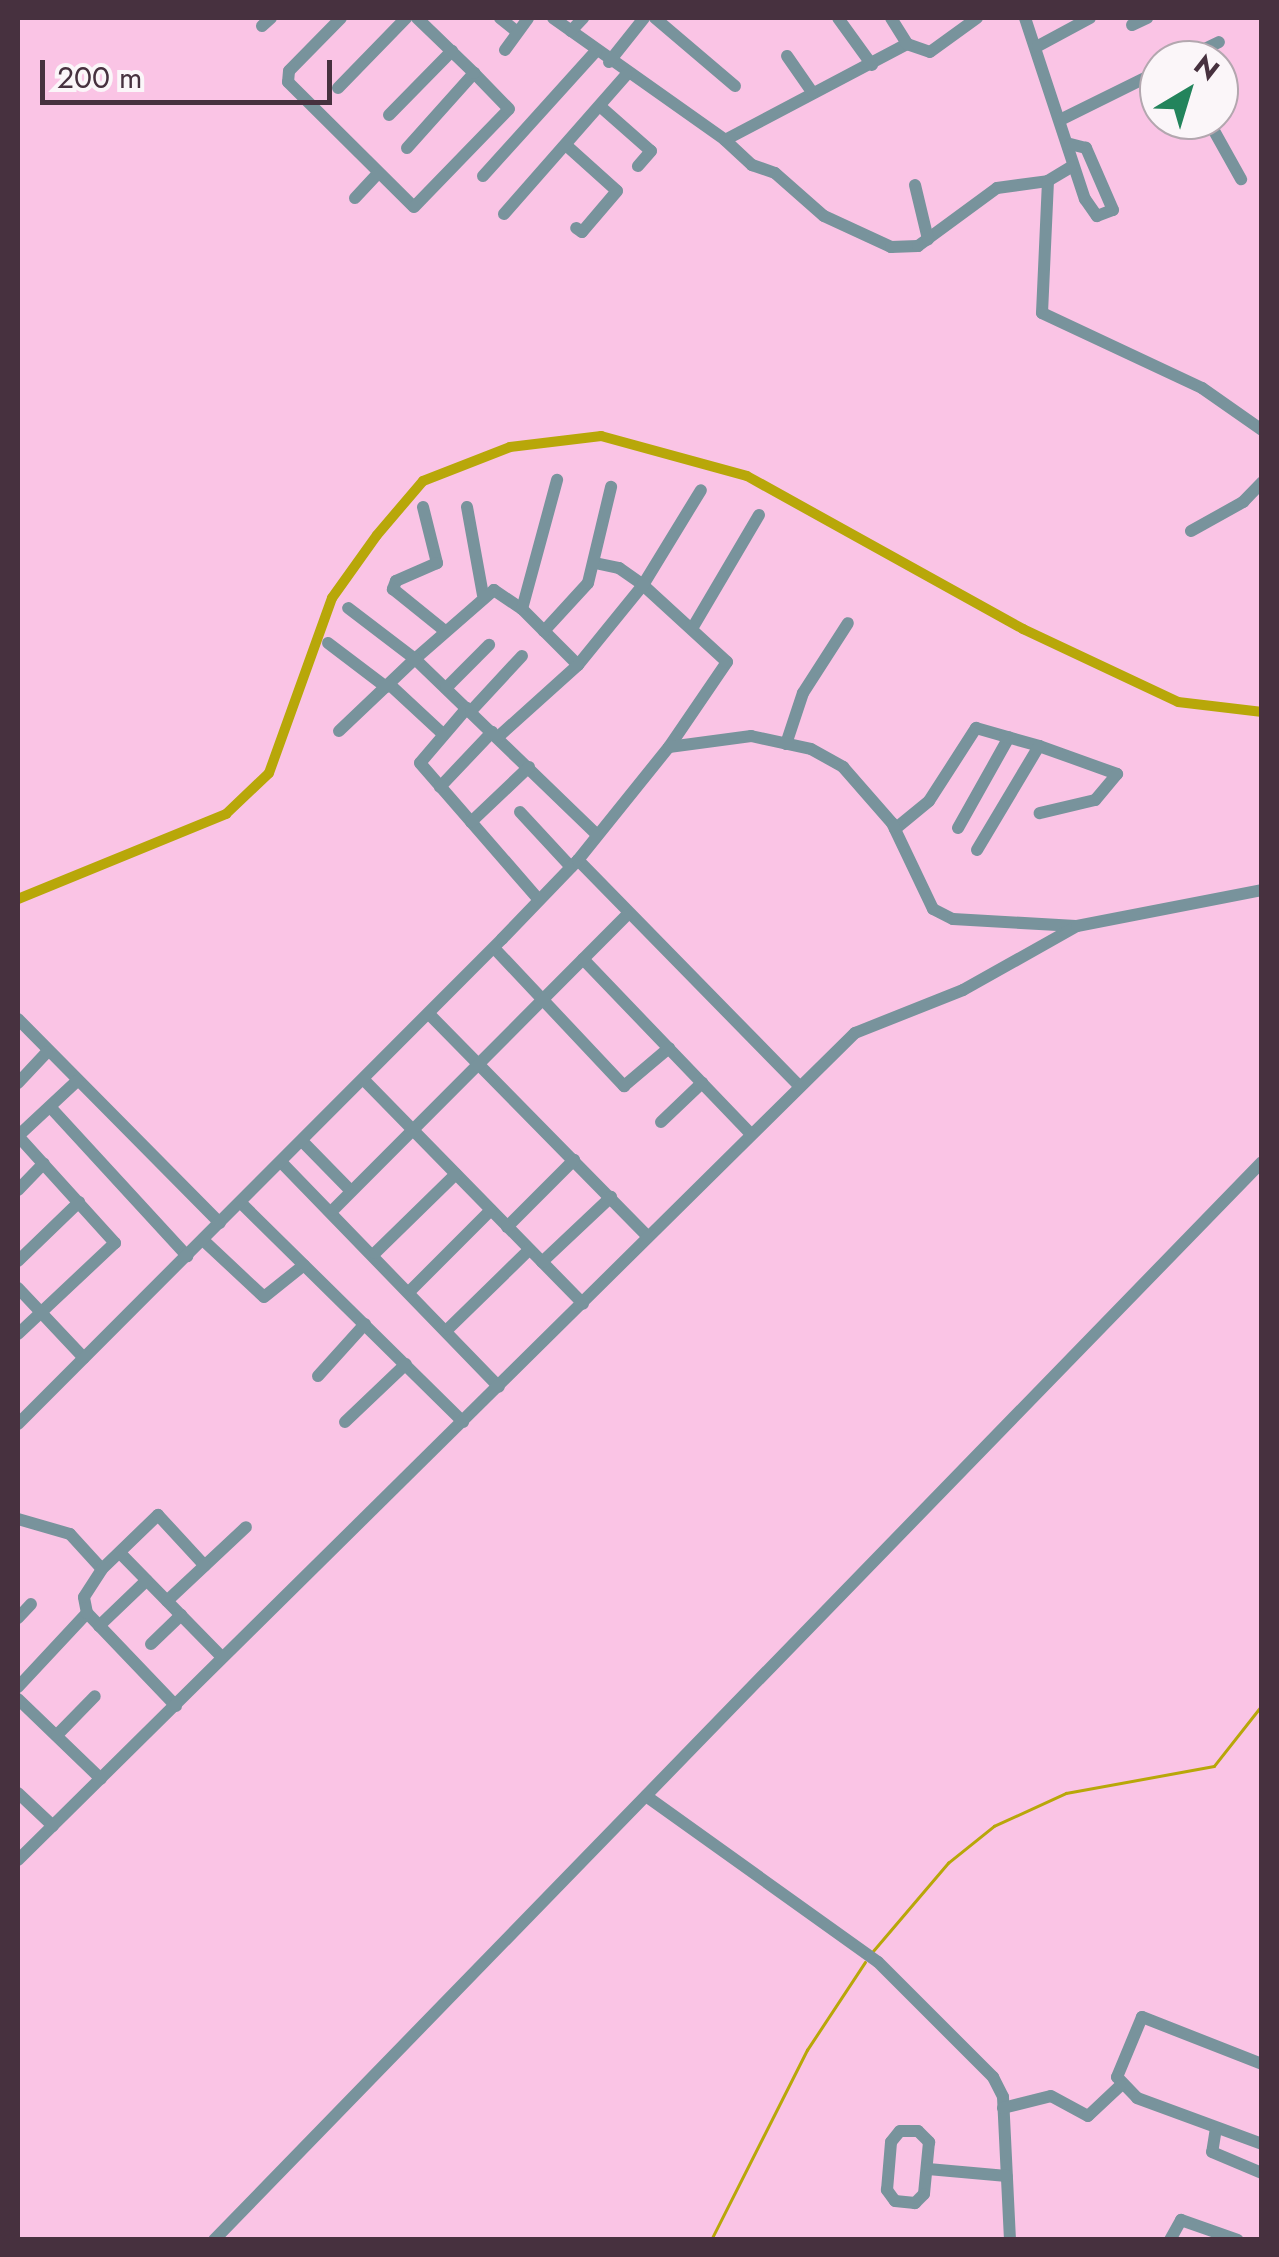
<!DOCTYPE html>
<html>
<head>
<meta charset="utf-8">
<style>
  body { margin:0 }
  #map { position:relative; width:1279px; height:2257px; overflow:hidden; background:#fac4e5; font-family:Jost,sans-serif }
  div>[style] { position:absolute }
  .stream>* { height:2.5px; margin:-1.25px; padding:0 1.25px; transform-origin:1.25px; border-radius:1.25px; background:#b8a709 }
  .canal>* { height:10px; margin:-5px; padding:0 5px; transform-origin:5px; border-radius:5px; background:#b8a709 }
  .minor>* { height:12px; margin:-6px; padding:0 6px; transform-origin:6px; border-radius:6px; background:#78939c }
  span { translate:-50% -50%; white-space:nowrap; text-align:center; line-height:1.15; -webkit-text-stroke:8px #fbf6f9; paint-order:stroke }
  .frame { position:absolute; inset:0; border:20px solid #47313f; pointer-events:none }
  .north { position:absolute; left:1139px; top:40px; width:100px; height:100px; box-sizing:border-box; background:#fbf6f9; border:2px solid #b3a7af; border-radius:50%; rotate:38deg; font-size:28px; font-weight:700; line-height:40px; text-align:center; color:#47313f }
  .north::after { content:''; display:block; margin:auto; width:35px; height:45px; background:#23845c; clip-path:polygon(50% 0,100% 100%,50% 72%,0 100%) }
  .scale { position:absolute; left:40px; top:60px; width:292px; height:45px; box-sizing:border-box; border:5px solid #47313f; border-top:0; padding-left:12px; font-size:30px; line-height:35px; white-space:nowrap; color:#47313f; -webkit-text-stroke:8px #fbf6f9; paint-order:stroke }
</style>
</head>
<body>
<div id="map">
  <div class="stream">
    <i style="left:873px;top:1951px;width:116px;rotate:-49.6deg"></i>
    <i style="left:948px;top:1863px;width:59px;rotate:-38.8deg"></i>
    <i style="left:994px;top:1826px;width:79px;rotate:-24.6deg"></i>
    <i style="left:1066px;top:1793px;width:150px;rotate:-10.3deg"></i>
    <i style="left:1214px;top:1766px;width:78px;rotate:-51.8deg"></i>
    <i style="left:711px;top:2240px;width:213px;rotate:-63.2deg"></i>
    <i style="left:807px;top:2050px;width:105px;rotate:-56.6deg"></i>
  </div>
  <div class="canal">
    <i style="left:18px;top:899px;width:225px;rotate:-22.2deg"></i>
    <i style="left:226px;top:814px;width:59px;rotate:-43.6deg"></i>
    <i style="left:269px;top:773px;width:186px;rotate:-70.2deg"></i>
    <i style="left:332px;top:598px;width:77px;rotate:-54.5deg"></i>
    <i style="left:377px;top:535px;width:71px;rotate:-49.6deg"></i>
    <i style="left:423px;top:481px;width:93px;rotate:-21.3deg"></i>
    <i style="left:510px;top:447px;width:92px;rotate:-6.9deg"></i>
    <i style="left:601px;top:436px;width:151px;rotate:15.3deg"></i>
    <i style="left:747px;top:476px;width:316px;rotate:29deg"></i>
    <i style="left:1023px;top:629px;width:171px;rotate:25.2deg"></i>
    <i style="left:1178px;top:702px;width:85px;rotate:6.8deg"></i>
  </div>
  <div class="minor">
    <i style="left:341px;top:18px;width:74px;rotate:134.5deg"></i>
    <i style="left:289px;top:71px;width:11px;rotate:95deg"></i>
    <i style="left:288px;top:82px;width:177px;rotate:44.8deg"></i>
    <i style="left:414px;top:207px;width:136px;rotate:-45.9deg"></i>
    <i style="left:509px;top:109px;width:50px;rotate:-134.2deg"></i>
    <i style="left:500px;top:18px;width:22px;rotate:39deg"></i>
    <i style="left:553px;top:18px;width:211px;rotate:35.3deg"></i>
    <i style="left:725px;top:140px;width:206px;rotate:-27.8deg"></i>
    <i style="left:907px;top:44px;width:24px;rotate:19deg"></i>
    <i style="left:930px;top:52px;width:58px;rotate:-35.9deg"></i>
    <i style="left:655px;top:18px;width:105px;rotate:40.4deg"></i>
    <i style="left:838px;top:18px;width:58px;rotate:54.1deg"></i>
    <i style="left:891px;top:18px;width:31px;rotate:58deg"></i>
    <i style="left:1025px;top:18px;width:191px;rotate:71.7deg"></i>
    <i style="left:1085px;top:199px;width:21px;rotate:55deg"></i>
    <i style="left:1097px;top:216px;width:17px;rotate:-21deg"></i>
    <i style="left:1113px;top:210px;width:68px;rotate:-113.5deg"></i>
    <i style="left:1086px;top:148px;width:16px;rotate:-166deg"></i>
    <i style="left:1132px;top:25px;width:17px;rotate:-25deg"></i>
    <i style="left:262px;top:26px;width:12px;rotate:-42deg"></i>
    <i style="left:571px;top:31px;width:18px;rotate:-47deg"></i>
    <i style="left:1038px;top:46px;width:59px;rotate:-28.3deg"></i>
    <i style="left:505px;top:50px;width:39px;rotate:-54deg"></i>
    <i style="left:787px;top:56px;width:44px;rotate:55.2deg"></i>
    <i style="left:1182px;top:60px;width:41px;rotate:-25.9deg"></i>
    <i style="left:609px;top:62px;width:56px;rotate:-51.5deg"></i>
    <i style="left:338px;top:88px;width:98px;rotate:-45.8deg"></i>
    <i style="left:602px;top:108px;width:65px;rotate:41.3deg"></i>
    <i style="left:651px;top:151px;width:20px;rotate:131deg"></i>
    <i style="left:389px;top:115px;width:90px;rotate:-45.5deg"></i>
    <i style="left:1062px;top:119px;width:108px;rotate:-26.3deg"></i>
    <i style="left:1208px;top:120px;width:68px;rotate:60.8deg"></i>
    <i style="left:725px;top:140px;width:37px;rotate:43deg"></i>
    <i style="left:752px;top:165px;width:24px;rotate:19deg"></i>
    <i style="left:775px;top:173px;width:65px;rotate:41.3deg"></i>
    <i style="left:824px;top:216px;width:74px;rotate:24.8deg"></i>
    <i style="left:891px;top:247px;width:27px;rotate:-2deg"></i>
    <i style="left:918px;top:246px;width:98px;rotate:-36.3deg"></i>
    <i style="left:997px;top:188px;width:51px;rotate:-7.8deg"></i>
    <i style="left:567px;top:146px;width:67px;rotate:42deg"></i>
    <i style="left:617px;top:191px;width:54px;rotate:130.5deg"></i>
    <i style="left:582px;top:232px;width:7px;rotate:-146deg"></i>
    <i style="left:407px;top:148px;width:101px;rotate:-48.2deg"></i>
    <i style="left:474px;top:73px;width:79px;rotate:-136deg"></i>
    <i style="left:1071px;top:167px;width:27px;rotate:149deg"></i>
    <i style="left:1048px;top:181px;width:132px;rotate:92.6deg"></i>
    <i style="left:1042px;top:313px;width:177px;rotate:25.1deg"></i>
    <i style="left:1202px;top:388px;width:73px;rotate:35deg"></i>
    <i style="left:483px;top:176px;width:169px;rotate:-47.9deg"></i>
    <i style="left:915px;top:185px;width:56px;rotate:76.5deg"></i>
    <i style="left:355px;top:198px;width:34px;rotate:-47deg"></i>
    <i style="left:504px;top:214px;width:185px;rotate:-48.7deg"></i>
    <i style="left:423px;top:507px;width:58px;rotate:76deg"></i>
    <i style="left:437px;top:563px;width:45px;rotate:156.3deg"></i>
    <i style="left:396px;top:581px;width:9px;rotate:111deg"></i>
    <i style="left:393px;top:589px;width:67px;rotate:38.9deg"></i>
    <i style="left:467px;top:507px;width:89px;rotate:79.7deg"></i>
    <i style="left:1191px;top:531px;width:60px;rotate:-29.1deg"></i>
    <i style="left:1243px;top:502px;width:28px;rotate:-46deg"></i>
    <i style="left:595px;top:563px;width:25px;rotate:12deg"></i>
    <i style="left:619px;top:568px;width:29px;rotate:35deg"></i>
    <i style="left:643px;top:585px;width:103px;rotate:129.1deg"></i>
    <i style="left:578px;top:665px;width:48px;rotate:-135deg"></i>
    <i style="left:544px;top:631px;width:65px;rotate:-47.5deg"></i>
    <i style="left:588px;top:583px;width:99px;rotate:-76.5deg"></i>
    <i style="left:522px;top:609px;width:34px;rotate:-146deg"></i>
    <i style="left:494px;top:590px;width:105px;rotate:138.9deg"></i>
    <i style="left:415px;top:659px;width:253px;rotate:44deg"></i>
    <i style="left:693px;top:627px;width:130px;rotate:-59.5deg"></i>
    <i style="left:544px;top:631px;width:31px;rotate:-135deg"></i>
    <i style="left:522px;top:609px;width:134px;rotate:-74.8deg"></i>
    <i style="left:328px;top:643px;width:73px;rotate:37.2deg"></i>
    <i style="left:389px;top:684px;width:74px;rotate:42.8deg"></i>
    <i style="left:446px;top:688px;width:61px;rotate:-45deg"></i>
    <i style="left:467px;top:708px;width:72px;rotate:130.5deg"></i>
    <i style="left:420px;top:763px;width:181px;rotate:49deg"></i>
    <i style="left:471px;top:711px;width:75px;rotate:-47.2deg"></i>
    <i style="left:339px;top:731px;width:105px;rotate:-43.5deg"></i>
    <i style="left:415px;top:659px;width:84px;rotate:-142.7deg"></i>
    <i style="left:498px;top:737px;width:108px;rotate:-42deg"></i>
    <i style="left:786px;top:744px;width:54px;rotate:-71.6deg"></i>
    <i style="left:803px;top:693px;width:83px;rotate:-57.3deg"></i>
    <i style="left:1039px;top:746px;width:83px;rotate:19.7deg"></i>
    <i style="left:1117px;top:774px;width:34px;rotate:130deg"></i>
    <i style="left:1095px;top:800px;width:57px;rotate:166.7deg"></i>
    <i style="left:669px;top:747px;width:103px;rotate:-55.7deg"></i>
    <i style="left:727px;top:662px;width:114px;rotate:-137.5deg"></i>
    <i style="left:643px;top:585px;width:111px;rotate:-58.6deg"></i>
    <i style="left:440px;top:787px;width:76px;rotate:-46.6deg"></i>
    <i style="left:520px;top:812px;width:75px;rotate:47.2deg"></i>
    <i style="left:471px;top:822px;width:80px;rotate:-43.5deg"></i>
    <i style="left:958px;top:828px;width:104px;rotate:-60.7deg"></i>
    <i style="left:895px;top:829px;width:44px;rotate:-39.5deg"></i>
    <i style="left:929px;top:801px;width:87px;rotate:-57.2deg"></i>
    <i style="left:976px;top:728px;width:66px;rotate:15.9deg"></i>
    <i style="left:1039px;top:746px;width:121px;rotate:120.8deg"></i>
    <i style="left:578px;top:860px;width:313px;rotate:45.6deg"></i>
    <i style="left:494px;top:948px;width:190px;rotate:46.7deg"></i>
    <i style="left:624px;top:1086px;width:59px;rotate:-40.2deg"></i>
    <i style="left:583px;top:959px;width:241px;rotate:46.2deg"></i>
    <i style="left:430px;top:1015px;width:311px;rotate:45.5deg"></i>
    <i style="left:18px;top:1019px;width:287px;rotate:45.3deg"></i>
    <i style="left:364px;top:1080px;width:313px;rotate:45.6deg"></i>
    <i style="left:18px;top:1083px;width:42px;rotate:-46.9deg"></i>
    <i style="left:52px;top:1109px;width:200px;rotate:47.4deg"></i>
    <i style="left:661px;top:1122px;width:57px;rotate:-43.6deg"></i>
    <i style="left:18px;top:1136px;width:81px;rotate:-43deg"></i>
    <i style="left:302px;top:1141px;width:70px;rotate:45.6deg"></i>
    <i style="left:281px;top:1162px;width:313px;rotate:45.9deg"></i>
    <i style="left:18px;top:1190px;width:37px;rotate:-46deg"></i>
    <i style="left:241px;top:1203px;width:312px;rotate:44.6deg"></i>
    <i style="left:333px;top:1210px;width:416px;rotate:-45.1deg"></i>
    <i style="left:507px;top:1227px;width:95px;rotate:-45deg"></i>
    <i style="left:203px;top:1240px;width:83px;rotate:43.1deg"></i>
    <i style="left:264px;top:1297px;width:51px;rotate:-38.7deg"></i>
    <i style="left:375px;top:1253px;width:113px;rotate:-44.3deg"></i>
    <i style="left:18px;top:1261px;width:85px;rotate:-44deg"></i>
    <i style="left:542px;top:1262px;width:95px;rotate:-43.3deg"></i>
    <i style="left:18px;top:1288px;width:96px;rotate:46.7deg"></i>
    <i style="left:411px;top:1290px;width:113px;rotate:-45deg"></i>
    <i style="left:448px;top:1329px;width:113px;rotate:-44.3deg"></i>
    <i style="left:18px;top:1334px;width:133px;rotate:-43.2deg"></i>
    <i style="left:115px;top:1243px;width:144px;rotate:-132.2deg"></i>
    <i style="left:318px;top:1376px;width:70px;rotate:-47.9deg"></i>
    <i style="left:345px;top:1422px;width:84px;rotate:-43.6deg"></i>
    <i style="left:18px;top:1424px;width:685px;rotate:-45.06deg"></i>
    <i style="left:502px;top:939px;width:110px;rotate:-46.1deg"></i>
    <i style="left:578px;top:860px;width:145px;rotate:-51.2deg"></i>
    <i style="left:669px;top:747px;width:83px;rotate:-7.6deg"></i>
    <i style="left:751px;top:736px;width:61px;rotate:12.2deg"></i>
    <i style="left:811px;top:749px;width:37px;rotate:29deg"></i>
    <i style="left:843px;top:767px;width:74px;rotate:48.8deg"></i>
    <i style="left:892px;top:823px;width:95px;rotate:64.5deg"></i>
    <i style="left:933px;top:909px;width:22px;rotate:27deg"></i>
    <i style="left:953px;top:919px;width:123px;rotate:3.3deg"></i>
    <i style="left:18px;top:1519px;width:54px;rotate:16.1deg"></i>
    <i style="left:70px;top:1534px;width:47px;rotate:47.6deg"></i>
    <i style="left:120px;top:1553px;width:144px;rotate:45.6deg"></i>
    <i style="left:167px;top:1601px;width:108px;rotate:-43.1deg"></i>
    <i style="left:18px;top:1618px;width:19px;rotate:-47deg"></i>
    <i style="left:99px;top:1626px;width:66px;rotate:-43.8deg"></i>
    <i style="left:151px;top:1644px;width:42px;rotate:-44deg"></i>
    <i style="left:18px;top:1687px;width:101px;rotate:-47deg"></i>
    <i style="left:18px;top:1699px;width:115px;rotate:43.9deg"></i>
    <i style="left:176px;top:1706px;width:129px;rotate:-133.7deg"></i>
    <i style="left:87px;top:1613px;width:16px;rotate:-101deg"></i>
    <i style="left:84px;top:1597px;width:33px;rotate:-57deg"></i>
    <i style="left:102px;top:1569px;width:78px;rotate:-44deg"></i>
    <i style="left:158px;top:1515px;width:69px;rotate:47.3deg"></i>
    <i style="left:57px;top:1735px;width:54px;rotate:-45.7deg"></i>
    <i style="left:18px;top:1793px;width:48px;rotate:43.3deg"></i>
    <i style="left:646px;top:1796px;width:285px;rotate:35.6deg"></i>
    <i style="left:878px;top:1962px;width:163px;rotate:45deg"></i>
    <i style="left:993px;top:2077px;width:22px;rotate:63deg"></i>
    <i style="left:1003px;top:2097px;width:143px;rotate:87.2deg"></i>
    <i style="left:18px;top:1860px;width:1177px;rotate:-44.66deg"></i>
    <i style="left:855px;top:1033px;width:116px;rotate:-21.7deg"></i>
    <i style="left:963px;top:990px;width:131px;rotate:-29.3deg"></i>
    <i style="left:1077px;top:926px;width:188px;rotate:-11deg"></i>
    <i style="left:1262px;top:2064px;width:129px;rotate:-158.6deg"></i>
    <i style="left:1142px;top:2017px;width:65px;rotate:112.6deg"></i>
    <i style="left:1117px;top:2077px;width:29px;rotate:46deg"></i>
    <i style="left:1137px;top:2098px;width:133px;rotate:20.2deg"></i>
    <i style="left:1003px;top:2108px;width:49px;rotate:-14deg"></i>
    <i style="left:1051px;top:2096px;width:42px;rotate:28.4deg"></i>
    <i style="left:1088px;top:2116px;width:44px;rotate:-43.2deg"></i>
    <i style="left:1216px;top:2128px;width:24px;rotate:99deg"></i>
    <i style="left:1212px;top:2152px;width:54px;rotate:22.8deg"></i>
    <i style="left:900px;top:2131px;width:18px"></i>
    <i style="left:918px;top:2131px;width:16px;rotate:45deg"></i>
    <i style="left:929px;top:2142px;width:52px;rotate:95.5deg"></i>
    <i style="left:924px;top:2194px;width:13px;rotate:135deg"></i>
    <i style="left:915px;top:2203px;width:20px;rotate:-174deg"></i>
    <i style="left:895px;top:2201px;width:14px;rotate:-126deg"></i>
    <i style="left:887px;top:2190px;width:48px;rotate:-85.2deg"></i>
    <i style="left:891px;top:2142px;width:14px;rotate:-51deg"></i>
    <i style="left:928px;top:2169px;width:79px;rotate:5.1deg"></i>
    <i style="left:214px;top:2240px;width:1503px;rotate:-45.81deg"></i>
    <i style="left:1170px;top:2240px;width:23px;rotate:-61deg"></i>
    <i style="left:1181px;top:2220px;width:60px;rotate:19.3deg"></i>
  </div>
  <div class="frame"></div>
  <div class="north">N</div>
  <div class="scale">200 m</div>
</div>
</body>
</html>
